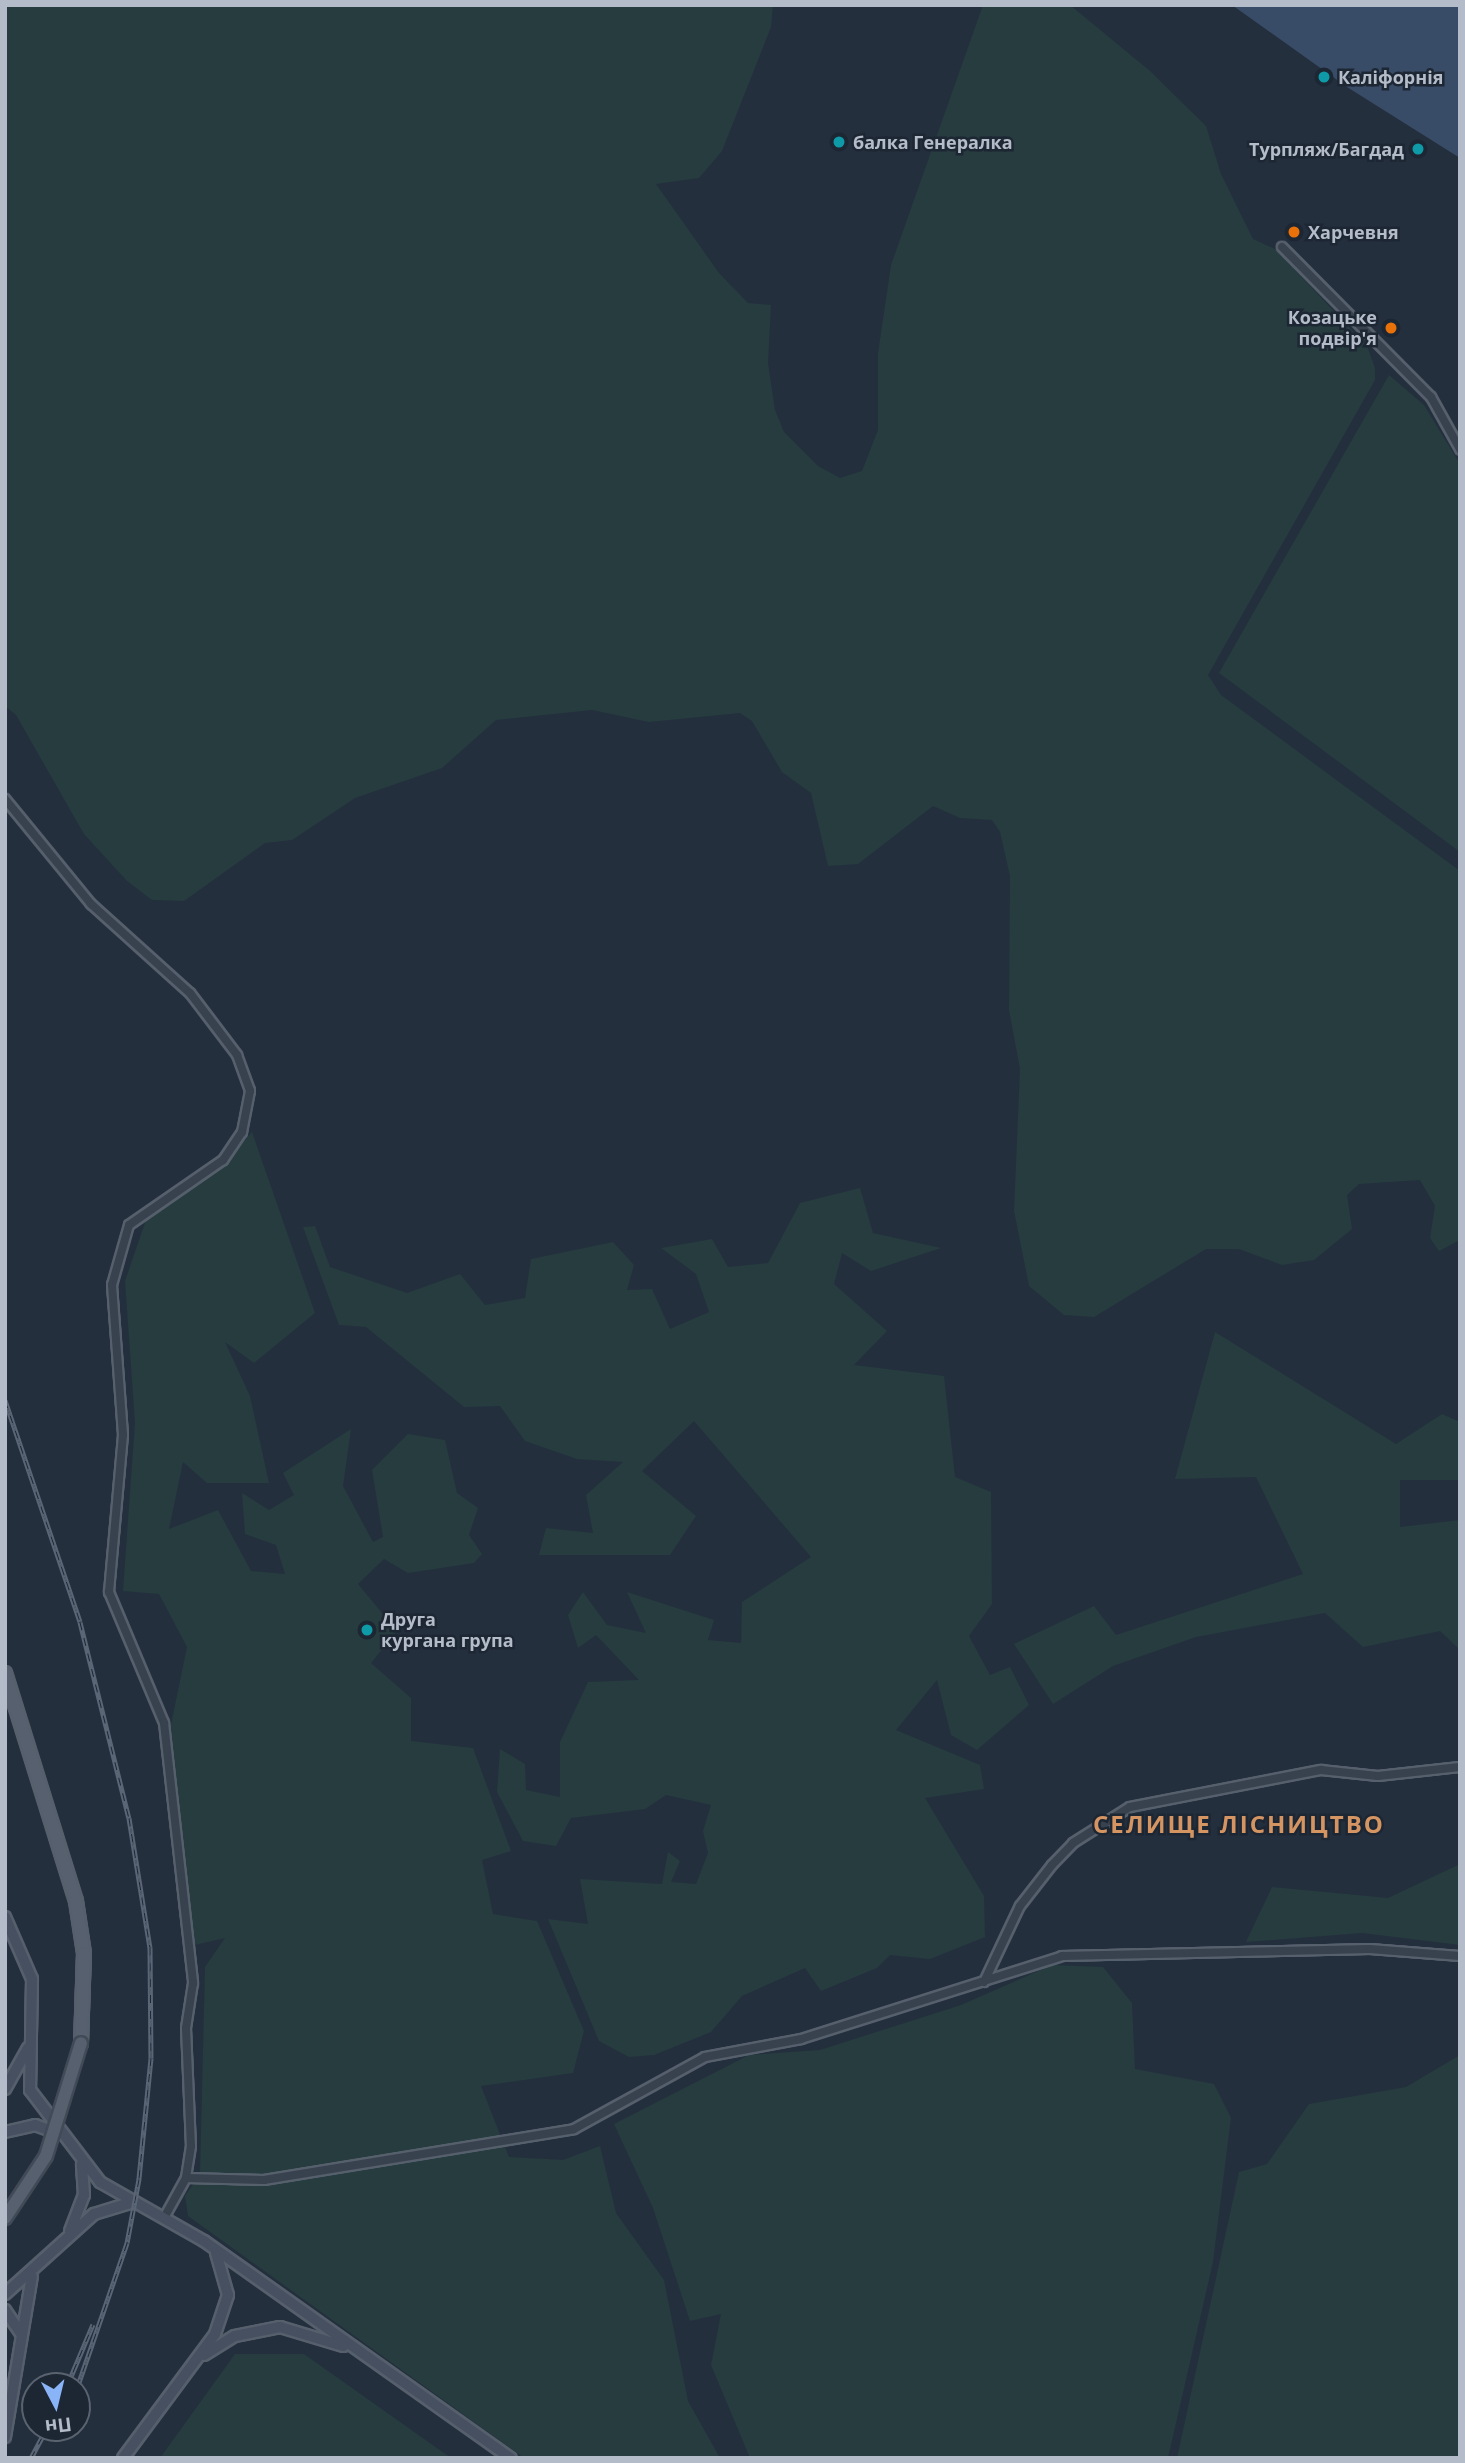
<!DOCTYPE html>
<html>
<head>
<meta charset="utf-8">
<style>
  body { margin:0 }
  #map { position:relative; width:1465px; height:2463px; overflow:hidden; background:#242f3e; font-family:"Open Sans",sans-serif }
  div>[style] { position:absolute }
  .green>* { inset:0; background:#263c3f }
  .water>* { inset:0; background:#394c67 }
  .roads { filter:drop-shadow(2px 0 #565f6c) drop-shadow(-2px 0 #565f6c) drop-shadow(0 2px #565f6c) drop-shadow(0 -2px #565f6c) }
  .minor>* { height:8px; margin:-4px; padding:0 4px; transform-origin:4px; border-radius:4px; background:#38414e }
  .secondary>* { height:10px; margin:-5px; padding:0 5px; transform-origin:5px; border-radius:5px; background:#465061 }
  .primary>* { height:12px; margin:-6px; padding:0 6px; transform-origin:6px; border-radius:6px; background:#56606e }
  .rail>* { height:5px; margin-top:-2.5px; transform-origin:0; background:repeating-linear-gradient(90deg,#1d2633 0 8px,#5a6575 0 16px); box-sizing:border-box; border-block:2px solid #5a6575 }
  .bridges { filter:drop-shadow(2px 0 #414a57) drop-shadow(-2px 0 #414a57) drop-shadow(0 2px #414a57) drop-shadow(0 -2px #414a57) }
  .primary-bridge>* { height:12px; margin:-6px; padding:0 6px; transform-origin:6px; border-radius:6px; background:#56606e }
  .dots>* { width:19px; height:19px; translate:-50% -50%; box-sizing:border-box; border:4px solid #1d2633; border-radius:50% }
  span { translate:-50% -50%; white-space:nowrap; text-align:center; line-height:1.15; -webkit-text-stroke:5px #1d2633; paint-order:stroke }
  .poi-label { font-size:18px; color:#b4bcc9; font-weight:700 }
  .left { translate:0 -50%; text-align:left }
  .right { translate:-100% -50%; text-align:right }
  .district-label { font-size:24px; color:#d59563; font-weight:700; letter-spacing:2px }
  .frame { position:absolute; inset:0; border:7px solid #b4bcc9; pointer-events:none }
  .north { position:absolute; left:21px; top:2372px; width:70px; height:70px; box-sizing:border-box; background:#1d2633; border:2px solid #59626f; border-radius:50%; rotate:173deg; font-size:19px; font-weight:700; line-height:28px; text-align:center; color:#b4bcc9 }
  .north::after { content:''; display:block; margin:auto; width:24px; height:32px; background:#8ab4f8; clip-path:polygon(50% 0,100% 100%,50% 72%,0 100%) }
</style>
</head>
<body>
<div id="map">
  <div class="green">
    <i style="clip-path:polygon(5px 5px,773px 5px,771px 27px,722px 151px,699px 178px,656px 184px,719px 273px,748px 303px,771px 305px,768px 363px,775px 410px,784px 432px,818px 466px,840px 478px,862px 471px,878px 430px,878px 353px,891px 265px,983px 5px,1070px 5px,1150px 71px,1206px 126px,1221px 174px,1253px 239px,1275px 249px,1367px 346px,1375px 368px,1375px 380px,1208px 675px,1221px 695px,1460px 871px,1460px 1240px,1439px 1251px,1430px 1238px,1435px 1206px,1420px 1180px,1359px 1184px,1347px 1195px,1352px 1229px,1314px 1260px,1282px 1265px,1239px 1249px,1206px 1249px,1094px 1317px,1064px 1315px,1029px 1286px,1014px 1211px,1020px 1069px,1009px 1010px,1010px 876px,1000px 832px,992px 820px,960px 818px,933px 806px,858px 864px,828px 866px,811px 793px,782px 772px,752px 721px,740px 713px,649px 722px,592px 710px,496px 720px,442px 768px,355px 798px,292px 840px,265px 843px,184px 901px,152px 900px,127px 881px,84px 834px,16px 715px,5px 706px)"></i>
    <i style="clip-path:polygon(1389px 375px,1424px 405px,1460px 464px,1460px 852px,1219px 673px)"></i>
    <i style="clip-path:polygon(252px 1132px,315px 1313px,254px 1363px,225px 1342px,250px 1396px,269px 1483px,207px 1483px,183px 1462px,169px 1529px,218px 1510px,251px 1571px,285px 1574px,276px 1545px,245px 1534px,242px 1493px,269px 1510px,294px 1495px,283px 1473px,351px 1429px,343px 1486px,373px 1542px,383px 1537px,372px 1470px,408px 1434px,445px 1440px,457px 1493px,478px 1508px,469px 1535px,482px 1554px,474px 1563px,408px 1573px,384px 1559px,358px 1584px,397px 1631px,371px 1663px,411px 1698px,411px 1741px,473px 1748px,511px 1851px,482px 1860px,493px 1914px,537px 1921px,584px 2031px,573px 2073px,481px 2086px,509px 2157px,563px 2160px,600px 2146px,616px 2213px,664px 2280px,688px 2401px,720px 2458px,524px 2458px,188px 2216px,185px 2196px,200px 2174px,205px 1967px,225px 1938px,186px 1947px,167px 1744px,187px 1647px,159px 1594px,123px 1591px,135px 1423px,125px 1281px,146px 1220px,183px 1188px,218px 1171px)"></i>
    <i style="clip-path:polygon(860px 1188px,873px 1233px,941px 1248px,871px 1271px,842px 1253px,834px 1284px,887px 1331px,854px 1365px,944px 1376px,955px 1477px,991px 1492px,992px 1604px,969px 1636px,990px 1675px,1010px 1667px,1029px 1705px,977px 1750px,951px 1735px,937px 1680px,896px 1730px,980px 1765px,984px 1789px,925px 1798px,984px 1896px,985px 1937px,930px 1959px,890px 1955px,877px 1968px,821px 1991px,805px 1968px,742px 1996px,711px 2032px,654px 2055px,629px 2057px,599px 2041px,548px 1919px,588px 1924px,580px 1879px,662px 1884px,668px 1852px,680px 1861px,671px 1882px,696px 1884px,708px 1853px,703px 1831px,711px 1805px,666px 1795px,645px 1809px,571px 1818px,556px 1846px,523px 1841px,497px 1792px,500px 1749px,525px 1764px,526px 1790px,560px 1797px,560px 1742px,588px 1682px,639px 1680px,596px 1635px,578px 1648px,568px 1615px,583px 1592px,607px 1625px,646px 1633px,627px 1592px,714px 1620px,708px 1640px,741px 1643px,742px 1602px,811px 1557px,694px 1421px,642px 1471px,696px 1516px,670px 1555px,539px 1555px,546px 1528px,593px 1533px,586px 1495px,623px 1462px,577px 1459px,525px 1441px,500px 1406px,464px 1407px,366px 1327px,339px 1325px,303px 1227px,315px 1226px,330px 1267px,407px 1293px,460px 1274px,485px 1305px,525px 1298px,531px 1259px,613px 1242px,634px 1265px,627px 1290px,652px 1289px,670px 1329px,709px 1312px,696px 1274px,661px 1248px,712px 1239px,728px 1267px,768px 1263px,800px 1203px)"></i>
    <i style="clip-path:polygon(1215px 1332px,1396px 1444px,1442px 1414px,1460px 1422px,1460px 1480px,1400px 1480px,1400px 1527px,1460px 1520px,1460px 1650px,1440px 1631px,1363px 1647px,1325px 1613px,1196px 1637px,1113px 1666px,1053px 1704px,1014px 1644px,1094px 1606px,1116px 1635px,1303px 1574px,1256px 1477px,1175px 1479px)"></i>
    <i style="clip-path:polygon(1460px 1864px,1460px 1945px,1362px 1933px,1246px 1942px,1272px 1887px,1388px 1898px)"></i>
    <i style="clip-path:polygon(1052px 1965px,1103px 1967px,1132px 2003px,1135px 2069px,1214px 2084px,1231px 2118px,1213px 2262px,1168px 2458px,750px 2458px,711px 2365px,721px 2314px,690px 2321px,653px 2208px,614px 2124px,749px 2055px,820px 2050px,961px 2005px)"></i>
    <i style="clip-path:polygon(1460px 2055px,1460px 2458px,1177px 2458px,1239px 2172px,1267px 2164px,1309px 2104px,1406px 2087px)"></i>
    <i style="clip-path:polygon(235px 2354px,304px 2354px,451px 2458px,160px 2458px)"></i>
  </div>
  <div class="water">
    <i style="clip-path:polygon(1232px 5px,1460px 5px,1460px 158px,1347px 87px)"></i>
  </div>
  <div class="roads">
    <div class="minor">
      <i style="left:1282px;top:247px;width:211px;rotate:45.2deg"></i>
      <i style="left:1431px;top:397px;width:60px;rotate:60.9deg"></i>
      <i style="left:5px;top:799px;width:136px;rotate:50.7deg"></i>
      <i style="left:91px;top:904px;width:133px;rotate:42deg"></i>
      <i style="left:190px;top:993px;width:78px;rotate:52.8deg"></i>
      <i style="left:237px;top:1055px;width:38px;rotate:70deg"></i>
      <i style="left:250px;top:1091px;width:42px;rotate:101deg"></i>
      <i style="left:242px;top:1132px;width:34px;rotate:124deg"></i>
      <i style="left:223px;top:1160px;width:114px;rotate:145.3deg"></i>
      <i style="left:129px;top:1225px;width:62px;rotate:105.8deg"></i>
      <i style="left:112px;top:1285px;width:150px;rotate:85.8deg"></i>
      <i style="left:123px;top:1435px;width:158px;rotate:95.1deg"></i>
      <i style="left:109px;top:1592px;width:142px;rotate:67.2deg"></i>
      <i style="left:164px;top:1723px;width:262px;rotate:83.6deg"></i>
      <i style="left:193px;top:1983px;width:46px;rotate:98.8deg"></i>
      <i style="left:186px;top:2028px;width:118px;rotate:87.6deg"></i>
      <i style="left:191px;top:2146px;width:32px;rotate:99deg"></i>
      <i style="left:186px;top:2178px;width:43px;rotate:118.9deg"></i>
      <i style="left:984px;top:1982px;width:84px;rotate:-64.7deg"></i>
      <i style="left:1020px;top:1906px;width:52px;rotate:-52deg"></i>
      <i style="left:1052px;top:1865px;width:30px;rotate:-46deg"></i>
      <i style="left:1073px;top:1843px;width:67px;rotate:-32.3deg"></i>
      <i style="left:1130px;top:1807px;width:195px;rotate:-11deg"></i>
      <i style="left:1321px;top:1770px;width:57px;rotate:6deg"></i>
      <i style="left:1378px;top:1776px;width:82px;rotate:-6.3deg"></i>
      <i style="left:186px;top:2178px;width:78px;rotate:1.5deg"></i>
      <i style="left:264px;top:2180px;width:314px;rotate:-9.3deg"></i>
      <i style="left:574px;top:2129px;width:149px;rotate:-28.8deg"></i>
      <i style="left:705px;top:2057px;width:98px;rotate:-10.6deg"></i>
      <i style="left:801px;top:2039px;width:274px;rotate:-17.6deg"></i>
      <i style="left:1062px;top:1956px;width:308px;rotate:-1.3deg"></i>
      <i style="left:1370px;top:1949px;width:90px;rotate:4.4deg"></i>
    </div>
    <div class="secondary">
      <i style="left:5px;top:1917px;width:68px;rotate:66.5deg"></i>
      <i style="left:32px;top:1979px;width:111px;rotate:91deg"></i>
      <i style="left:30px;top:2090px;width:116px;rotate:52.7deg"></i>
      <i style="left:100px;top:2182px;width:120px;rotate:29.6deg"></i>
      <i style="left:204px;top:2241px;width:376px;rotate:35.3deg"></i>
      <i style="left:5px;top:2089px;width:47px;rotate:-60.7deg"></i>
      <i style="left:5px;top:2132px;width:31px;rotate:-13deg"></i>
      <i style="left:35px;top:2125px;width:23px;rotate:20deg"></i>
      <i style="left:70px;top:2231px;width:39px;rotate:-69deg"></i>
      <i style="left:84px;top:2195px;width:31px;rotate:-94deg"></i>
      <i style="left:5px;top:2294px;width:120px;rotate:-42deg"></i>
      <i style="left:94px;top:2214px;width:38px;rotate:-17deg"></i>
      <i style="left:5px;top:2310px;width:29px;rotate:56deg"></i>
      <i style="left:204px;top:2355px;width:36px;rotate:-32deg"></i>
      <i style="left:235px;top:2336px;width:46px;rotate:-11.3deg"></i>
      <i style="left:280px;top:2327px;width:66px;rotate:16.8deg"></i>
      <i style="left:5px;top:2437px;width:163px;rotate:-80.5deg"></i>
      <i style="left:123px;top:2458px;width:154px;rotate:-53.4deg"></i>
      <i style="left:215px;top:2334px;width:41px;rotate:-71.6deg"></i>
      <i style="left:228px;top:2295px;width:44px;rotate:-105.9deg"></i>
    </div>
    <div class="primary">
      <i style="left:5px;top:1673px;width:239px;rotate:72.7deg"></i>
      <i style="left:76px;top:1901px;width:53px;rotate:81.3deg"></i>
      <i style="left:84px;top:1953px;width:90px;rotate:91.9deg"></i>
    </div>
  </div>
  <div class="rail">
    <i style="left:5px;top:1400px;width:234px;rotate:71.3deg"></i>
    <i style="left:80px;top:1622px;width:202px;rotate:76deg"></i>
    <i style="left:129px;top:1818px;width:131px;rotate:80.8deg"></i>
    <i style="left:150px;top:1947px;width:111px;rotate:89.5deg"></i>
    <i style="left:151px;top:2058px;width:122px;rotate:95.7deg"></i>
    <i style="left:139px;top:2179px;width:65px;rotate:100.6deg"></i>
    <i style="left:127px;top:2243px;width:153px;rotate:109deg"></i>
    <i style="left:67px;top:2386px;width:67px;rotate:-67.2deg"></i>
    <i style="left:31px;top:2458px;width:34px;rotate:-62deg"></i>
  </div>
  <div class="bridges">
    <div class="primary-bridge">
      <i style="left:5px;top:2218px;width:74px;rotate:-56.5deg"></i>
      <i style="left:46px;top:2156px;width:118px;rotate:-72.8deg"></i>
    </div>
  </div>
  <div class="dots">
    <i style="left:1324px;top:77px;background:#0f9aa8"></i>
    <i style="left:839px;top:142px;background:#0f9aa8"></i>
    <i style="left:1418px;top:149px;background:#0f9aa8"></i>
    <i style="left:1294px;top:232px;background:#e8710a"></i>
    <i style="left:1391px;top:328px;background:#e8710a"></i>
    <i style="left:367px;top:1630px;background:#0f9aa8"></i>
  </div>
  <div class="poi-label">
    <span class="left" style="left:1338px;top:77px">Каліфорнія</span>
    <span class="left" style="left:853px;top:142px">балка Генералка</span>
    <span class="right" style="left:1404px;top:149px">Турпляж/Багдад</span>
    <span class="left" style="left:1308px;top:232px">Харчевня</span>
    <span class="right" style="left:1377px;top:328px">Козацьке<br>подвір'я</span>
    <span class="left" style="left:381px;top:1630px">Друга<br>кургана група</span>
  </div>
  <div class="district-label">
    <span style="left:1239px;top:1824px">СЕЛИЩЕ ЛІСНИЦТВО</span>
  </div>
  <div class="frame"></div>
  <div class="north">Пн</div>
</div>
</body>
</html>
